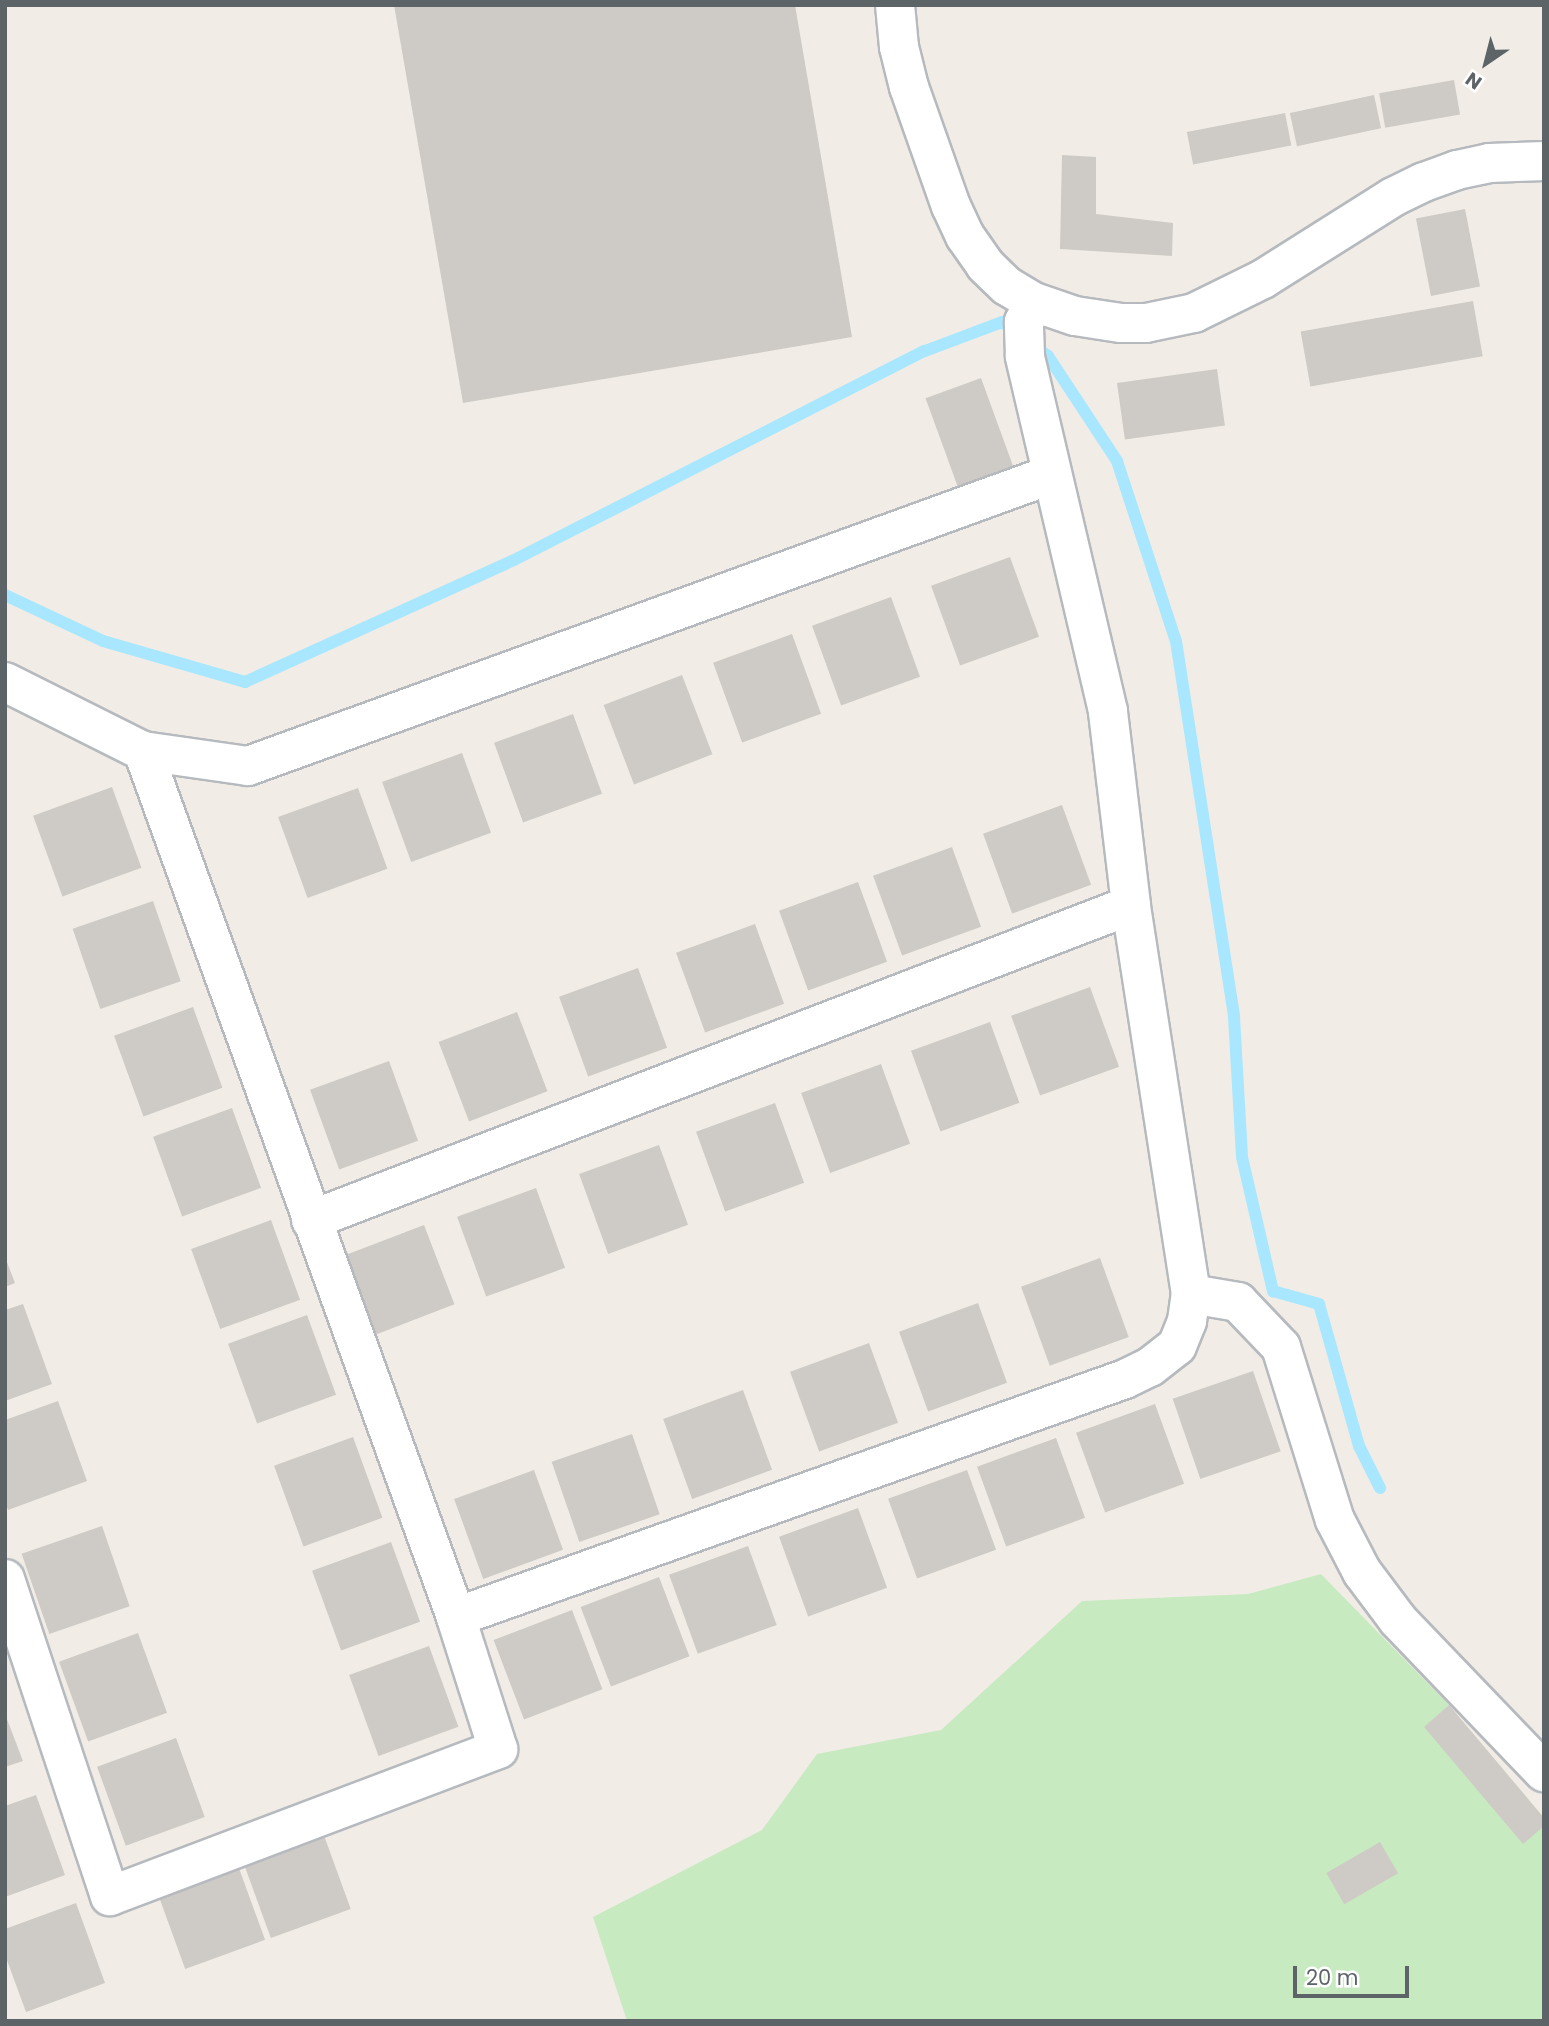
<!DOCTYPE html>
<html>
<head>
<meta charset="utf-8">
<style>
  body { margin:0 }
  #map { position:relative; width:1549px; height:2026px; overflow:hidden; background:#f1ede6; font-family:Poppins,sans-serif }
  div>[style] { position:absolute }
  .green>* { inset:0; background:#c8eac1 }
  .stream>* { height:12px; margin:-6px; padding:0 6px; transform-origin:6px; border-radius:6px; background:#a8e7ff }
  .building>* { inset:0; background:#cecac5; transform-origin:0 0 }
  .roads { filter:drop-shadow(2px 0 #b6babe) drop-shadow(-2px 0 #b6babe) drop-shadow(0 2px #b6babe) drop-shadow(0 -2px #b6babe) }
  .minor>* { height:38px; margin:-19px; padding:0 19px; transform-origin:19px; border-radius:19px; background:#fff }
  span { translate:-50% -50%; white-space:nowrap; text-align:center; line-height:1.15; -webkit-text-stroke:5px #fff; paint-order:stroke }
  .frame { position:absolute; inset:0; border:7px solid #5d6468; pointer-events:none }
  .north { position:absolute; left:1451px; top:28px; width:70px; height:70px; -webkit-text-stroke:5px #fff; paint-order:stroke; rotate:215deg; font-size:19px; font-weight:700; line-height:28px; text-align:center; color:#5d6468 }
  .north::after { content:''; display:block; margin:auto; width:24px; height:32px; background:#5d6468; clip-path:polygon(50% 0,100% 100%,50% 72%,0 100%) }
  .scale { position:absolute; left:1293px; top:1966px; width:116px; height:32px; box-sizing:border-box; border:4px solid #5d6468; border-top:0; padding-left:9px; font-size:21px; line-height:24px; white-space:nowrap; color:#5d6468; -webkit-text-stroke:5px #fff; paint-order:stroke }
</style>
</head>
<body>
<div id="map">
  <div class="green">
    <i style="clip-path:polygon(1321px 1574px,1449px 1705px,1544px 1818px,1544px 2021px,627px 2021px,593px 1917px,762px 1830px,817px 1754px,941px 1730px,1082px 1601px,1248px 1594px)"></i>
  </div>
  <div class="stream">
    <i style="left:1031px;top:344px;width:21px;rotate:35deg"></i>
    <i style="left:1048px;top:356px;width:126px;rotate:56.7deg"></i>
    <i style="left:1117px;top:461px;width:189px;rotate:71.9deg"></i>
    <i style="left:1176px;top:641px;width:380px;rotate:81.2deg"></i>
    <i style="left:1234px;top:1017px;width:140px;rotate:86.7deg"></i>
    <i style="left:1242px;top:1157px;width:138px;rotate:77deg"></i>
    <i style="left:1273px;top:1291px;width:48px;rotate:15.8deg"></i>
    <i style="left:1319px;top:1304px;width:148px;rotate:74.3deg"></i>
    <i style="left:1359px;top:1446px;width:47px;rotate:63.4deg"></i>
    <i style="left:5px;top:595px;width:108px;rotate:25.1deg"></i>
    <i style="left:103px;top:641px;width:148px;rotate:16.1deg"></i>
    <i style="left:245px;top:682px;width:295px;rotate:-24.4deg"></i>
    <i style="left:514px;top:560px;width:461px;rotate:-27deg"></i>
    <i style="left:925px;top:351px;width:82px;rotate:-20.6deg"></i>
    <i style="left:1002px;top:322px;width:19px;rotate:36deg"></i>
  </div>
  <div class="building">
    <i style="clip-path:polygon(394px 5px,795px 5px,852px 337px,463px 403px)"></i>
    <i style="left:1454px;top:80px;width:35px;height:76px;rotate:80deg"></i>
    <i style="left:1374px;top:95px;width:34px;height:86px;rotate:78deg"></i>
    <i style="left:1285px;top:113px;width:33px;height:100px;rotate:79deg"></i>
    <i style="clip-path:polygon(1062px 155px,1096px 157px,1096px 214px,1173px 223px,1172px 256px,1060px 249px)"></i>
    <i style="left:1465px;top:209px;width:79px;height:50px;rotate:79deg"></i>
    <i style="left:1473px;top:301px;width:56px;height:175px;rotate:80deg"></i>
    <i style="left:1217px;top:369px;width:57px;height:101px;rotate:82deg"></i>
    <i style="left:981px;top:378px;width:103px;height:59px;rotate:70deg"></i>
    <i style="left:1010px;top:557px;width:85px;height:84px;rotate:70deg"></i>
    <i style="left:891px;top:597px;width:85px;height:84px;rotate:70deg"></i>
    <i style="left:792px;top:634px;width:85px;height:84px;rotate:70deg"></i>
    <i style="left:682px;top:675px;width:85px;height:84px;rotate:69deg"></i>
    <i style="left:573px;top:714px;width:85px;height:84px;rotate:70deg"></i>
    <i style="left:462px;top:753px;width:85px;height:85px;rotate:70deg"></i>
    <i style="left:112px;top:787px;width:86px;height:84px;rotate:70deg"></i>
    <i style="left:358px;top:788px;width:86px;height:85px;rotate:70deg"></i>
    <i style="left:1062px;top:805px;width:85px;height:84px;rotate:70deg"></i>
    <i style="left:952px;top:847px;width:85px;height:84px;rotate:70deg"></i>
    <i style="left:858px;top:882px;width:85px;height:84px;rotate:70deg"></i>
    <i style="left:153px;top:901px;width:85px;height:85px;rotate:71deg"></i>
    <i style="left:755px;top:924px;width:85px;height:84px;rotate:70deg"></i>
    <i style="left:638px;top:968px;width:85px;height:84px;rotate:70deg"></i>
    <i style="left:1090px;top:987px;width:85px;height:84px;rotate:70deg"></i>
    <i style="left:193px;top:1007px;width:86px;height:84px;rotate:70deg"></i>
    <i style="left:517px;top:1012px;width:85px;height:84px;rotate:69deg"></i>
    <i style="left:990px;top:1022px;width:86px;height:84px;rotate:70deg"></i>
    <i style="left:389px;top:1061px;width:85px;height:84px;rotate:70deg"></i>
    <i style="left:881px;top:1064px;width:85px;height:85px;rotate:70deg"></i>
    <i style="left:775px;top:1103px;width:85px;height:84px;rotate:70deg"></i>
    <i style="left:232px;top:1108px;width:85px;height:84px;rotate:70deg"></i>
    <i style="left:659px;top:1145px;width:85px;height:85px;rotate:70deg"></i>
    <i style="left:536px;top:1188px;width:85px;height:84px;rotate:70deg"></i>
    <i style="left:271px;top:1220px;width:85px;height:85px;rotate:70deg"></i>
    <i style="left:424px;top:1225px;width:85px;height:84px;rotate:69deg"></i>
    <i style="clip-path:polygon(5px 1257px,15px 1283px,5px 1287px)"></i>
    <i style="left:1100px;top:1258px;width:84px;height:84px;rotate:70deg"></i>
    <i style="left:978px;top:1303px;width:85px;height:84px;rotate:70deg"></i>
    <i style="clip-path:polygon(23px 1304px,52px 1384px,5px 1401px,5px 1310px)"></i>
    <i style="left:307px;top:1315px;width:85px;height:84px;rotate:70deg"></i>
    <i style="left:869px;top:1343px;width:85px;height:84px;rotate:70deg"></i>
    <i style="left:1253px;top:1371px;width:85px;height:85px;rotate:71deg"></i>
    <i style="left:743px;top:1390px;width:85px;height:85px;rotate:70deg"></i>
    <i style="clip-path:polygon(58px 1401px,87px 1481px,8px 1510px,5px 1502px,5px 1420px)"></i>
    <i style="left:1155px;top:1404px;width:85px;height:84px;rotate:70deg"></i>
    <i style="left:632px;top:1434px;width:85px;height:85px;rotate:71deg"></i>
    <i style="left:353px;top:1437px;width:86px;height:84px;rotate:70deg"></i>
    <i style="left:1056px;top:1438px;width:85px;height:84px;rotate:70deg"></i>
    <i style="left:534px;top:1470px;width:85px;height:85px;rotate:70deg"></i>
    <i style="left:967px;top:1470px;width:85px;height:84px;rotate:70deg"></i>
    <i style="left:858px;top:1508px;width:85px;height:84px;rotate:70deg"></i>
    <i style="left:102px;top:1526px;width:85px;height:85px;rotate:71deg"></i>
    <i style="left:391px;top:1542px;width:85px;height:84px;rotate:70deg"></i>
    <i style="left:748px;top:1546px;width:84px;height:84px;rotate:70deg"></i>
    <i style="left:659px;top:1577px;width:85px;height:84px;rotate:69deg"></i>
    <i style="left:572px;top:1610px;width:85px;height:84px;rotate:69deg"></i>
    <i style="left:138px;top:1633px;width:85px;height:84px;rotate:70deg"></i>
    <i style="left:429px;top:1646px;width:86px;height:85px;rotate:70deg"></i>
    <i style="clip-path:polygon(1449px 1705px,1544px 1818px,1544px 1826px,1523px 1844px,1424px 1727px)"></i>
    <i style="clip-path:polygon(5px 1714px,23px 1761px,5px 1767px)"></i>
    <i style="left:176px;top:1738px;width:84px;height:84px;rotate:70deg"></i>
    <i style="clip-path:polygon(36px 1795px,65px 1875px,5px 1897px,5px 1806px)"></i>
    <i style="left:322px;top:1830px;width:84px;height:85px;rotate:70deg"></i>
    <i style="left:1380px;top:1842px;width:36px;height:62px;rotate:60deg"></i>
    <i style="left:236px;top:1860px;width:85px;height:85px;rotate:70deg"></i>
    <i style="clip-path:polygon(76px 1903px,105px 1983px,26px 2012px,5px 1955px,5px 1929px)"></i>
  </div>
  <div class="roads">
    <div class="minor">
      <i style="left:895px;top:5px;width:42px;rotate:84.6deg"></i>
      <i style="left:899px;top:47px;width:41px;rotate:76deg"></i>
      <i style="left:909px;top:87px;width:126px;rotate:70.6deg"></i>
      <i style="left:951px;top:206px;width:33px;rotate:65deg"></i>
      <i style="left:965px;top:236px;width:35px;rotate:55deg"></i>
      <i style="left:985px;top:265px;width:30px;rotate:44deg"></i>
      <i style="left:1007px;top:286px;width:31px;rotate:31deg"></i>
      <i style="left:1034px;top:302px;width:43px;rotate:18.9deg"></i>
      <i style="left:1075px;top:316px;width:47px;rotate:8.7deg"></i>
      <i style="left:1121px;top:323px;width:25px"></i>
      <i style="left:1146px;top:323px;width:49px;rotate:-11.8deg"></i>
      <i style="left:1194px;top:313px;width:77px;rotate:-26.2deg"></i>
      <i style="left:1263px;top:279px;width:154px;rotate:-32.2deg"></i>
      <i style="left:1393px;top:197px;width:34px;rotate:-26deg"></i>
      <i style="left:1424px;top:182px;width:35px;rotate:-20deg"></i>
      <i style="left:1457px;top:170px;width:33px;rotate:-12deg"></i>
      <i style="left:1489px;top:163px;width:55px;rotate:-2.1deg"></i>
      <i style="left:5px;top:682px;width:154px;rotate:26.6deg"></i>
      <i style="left:143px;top:751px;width:106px;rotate:8.1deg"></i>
      <i style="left:248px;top:766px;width:853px;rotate:-19.94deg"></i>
      <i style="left:311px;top:1220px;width:878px;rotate:-21.01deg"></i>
      <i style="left:1191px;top:1294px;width:48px;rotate:9.7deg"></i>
      <i style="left:1238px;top:1302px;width:62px;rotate:46.3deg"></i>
      <i style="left:1281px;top:1347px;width:181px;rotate:72.7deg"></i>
      <i style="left:1335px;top:1520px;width:59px;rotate:62.6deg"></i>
      <i style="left:1362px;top:1572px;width:60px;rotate:53.1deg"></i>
      <i style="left:1398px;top:1620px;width:211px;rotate:46.2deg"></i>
      <i style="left:5px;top:1579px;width:334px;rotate:71.7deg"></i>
      <i style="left:110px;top:1896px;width:415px;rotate:-20.7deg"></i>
      <i style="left:498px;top:1749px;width:139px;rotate:-107.7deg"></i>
      <i style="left:456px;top:1617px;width:921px;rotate:-109.87deg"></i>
      <i style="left:456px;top:1617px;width:710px;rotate:-19.58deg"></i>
      <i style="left:1125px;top:1379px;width:28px;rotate:-26deg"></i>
      <i style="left:1150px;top:1367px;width:34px;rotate:-38deg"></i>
      <i style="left:1177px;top:1346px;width:27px;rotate:-68deg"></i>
      <i style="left:1187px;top:1321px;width:27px;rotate:-82deg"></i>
      <i style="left:1191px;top:1294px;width:394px;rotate:-98.8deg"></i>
      <i style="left:1131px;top:905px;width:195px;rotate:-96.8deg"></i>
      <i style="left:1108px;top:711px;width:365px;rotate:-103.2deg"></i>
      <i style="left:1025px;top:356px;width:34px;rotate:-92deg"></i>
      <i style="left:1024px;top:322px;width:22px;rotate:-63deg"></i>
    </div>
  </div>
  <div class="frame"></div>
  <div class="north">N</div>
  <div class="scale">20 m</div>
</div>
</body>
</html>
